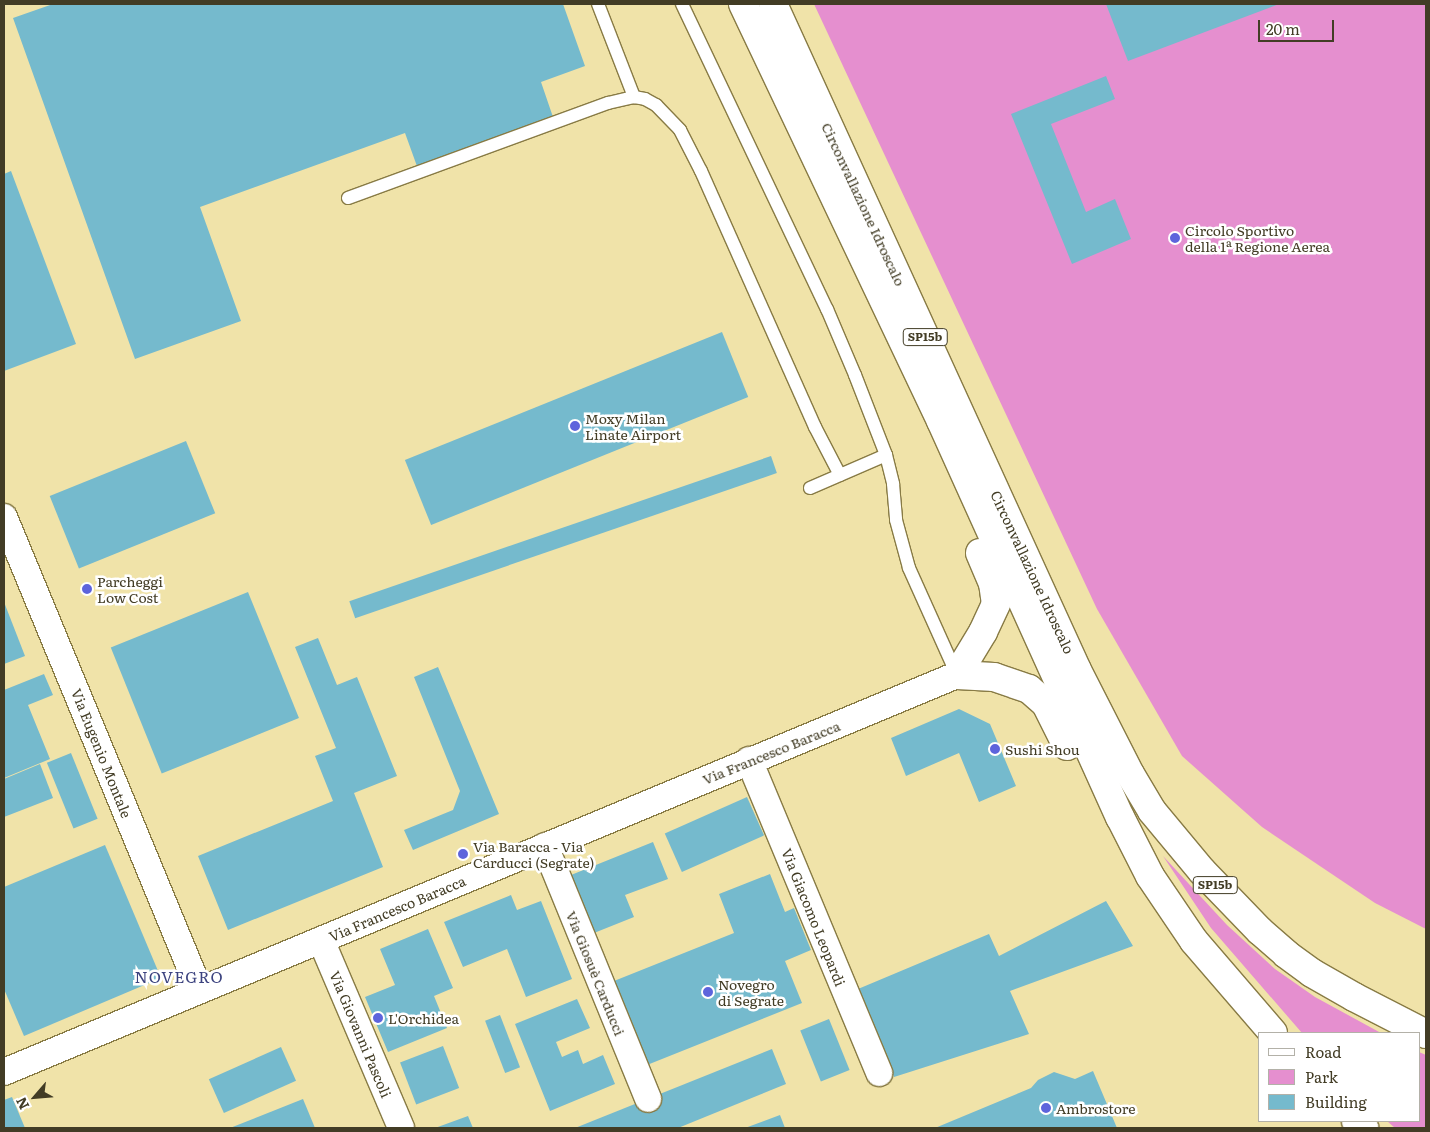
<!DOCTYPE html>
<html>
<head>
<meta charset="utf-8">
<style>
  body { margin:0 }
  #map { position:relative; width:1430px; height:1132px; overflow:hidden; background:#f0e3a9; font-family:Literata,serif }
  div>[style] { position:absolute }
  .green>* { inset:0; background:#e58fcf }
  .building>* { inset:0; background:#75bacd; transform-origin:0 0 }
  .roads { filter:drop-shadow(1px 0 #887b45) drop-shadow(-1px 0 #887b45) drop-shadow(0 1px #887b45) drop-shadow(0 -1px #887b45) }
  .lane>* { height:12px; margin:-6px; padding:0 6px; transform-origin:6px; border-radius:6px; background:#fff }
  .street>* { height:26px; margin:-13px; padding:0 13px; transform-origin:13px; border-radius:13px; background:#fff }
  .primary>* { height:28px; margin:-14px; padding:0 14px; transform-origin:14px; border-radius:14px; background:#fff }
  .dots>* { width:14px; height:14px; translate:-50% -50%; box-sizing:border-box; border:2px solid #fff; border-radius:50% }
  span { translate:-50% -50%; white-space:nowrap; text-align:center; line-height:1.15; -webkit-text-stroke:5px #fff; paint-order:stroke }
  .shield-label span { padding:1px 4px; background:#fff; border:1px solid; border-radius:4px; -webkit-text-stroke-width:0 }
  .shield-label { font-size:12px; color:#423c25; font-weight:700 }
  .street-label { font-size:14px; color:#423c25 }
  .poi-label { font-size:14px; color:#423c25 }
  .left { translate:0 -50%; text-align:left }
  .quarter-label { font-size:16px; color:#3c437f; letter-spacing:1px }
  .frame { position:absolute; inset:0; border:5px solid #423c25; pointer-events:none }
  .legend { position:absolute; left:1258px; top:1032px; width:162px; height:90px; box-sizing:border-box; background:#fff; border:1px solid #b3b1a8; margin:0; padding:6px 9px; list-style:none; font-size:15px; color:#423c25 }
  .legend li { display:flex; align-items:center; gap:10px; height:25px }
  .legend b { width:25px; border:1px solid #b3b1a8 }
  .north { position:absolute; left:10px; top:1072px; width:50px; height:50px; -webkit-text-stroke:4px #fff; paint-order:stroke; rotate:243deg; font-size:14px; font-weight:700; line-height:20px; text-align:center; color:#423c25 }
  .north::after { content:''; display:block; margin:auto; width:18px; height:22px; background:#423c25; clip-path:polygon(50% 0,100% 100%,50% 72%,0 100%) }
  .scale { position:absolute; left:1258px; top:20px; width:76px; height:22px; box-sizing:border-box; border:2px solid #423c25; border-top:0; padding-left:6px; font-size:15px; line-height:18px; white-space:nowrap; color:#423c25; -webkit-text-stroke:4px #fff; paint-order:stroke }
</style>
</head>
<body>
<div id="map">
  <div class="green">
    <i style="clip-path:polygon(814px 4px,1426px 4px,1426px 929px,1375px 903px,1262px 827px,1182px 756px,1097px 609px)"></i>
    <i style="clip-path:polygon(1163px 856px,1227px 925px,1275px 969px,1315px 997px,1381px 1033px,1302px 1033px,1211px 928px)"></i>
    <i style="clip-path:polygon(1419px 1052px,1426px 1055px,1426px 1128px,1395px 1128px,1387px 1121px,1419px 1121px)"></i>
  </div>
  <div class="building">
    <i style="clip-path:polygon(53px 4px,563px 4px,585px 66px,541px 82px,554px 120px,418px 169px,405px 133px,200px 207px,241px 321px,135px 359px,13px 18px)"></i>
    <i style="clip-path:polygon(1106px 4px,1279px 4px,1128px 61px)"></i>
    <i style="clip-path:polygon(1106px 76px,1115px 99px,1051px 124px,1086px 212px,1115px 199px,1131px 239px,1072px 264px,1011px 114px)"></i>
    <i style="clip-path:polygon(11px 171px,76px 344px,4px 371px,4px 174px)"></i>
    <i style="left:722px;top:332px;width:70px;height:342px;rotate:68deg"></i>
    <i style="left:186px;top:441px;width:78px;height:147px;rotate:68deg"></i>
    <i style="left:771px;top:456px;width:18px;height:446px;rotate:71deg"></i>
    <i style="left:248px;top:592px;width:136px;height:148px;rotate:68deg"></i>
    <i style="clip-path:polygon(4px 602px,25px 656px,4px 664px)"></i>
    <i style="clip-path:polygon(318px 638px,337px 685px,357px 677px,397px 776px,354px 793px,383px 867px,228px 930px,198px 856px,333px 801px,315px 756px,336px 748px,295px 647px)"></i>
    <i style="clip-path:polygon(438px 667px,499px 814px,413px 850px,404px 830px,453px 810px,460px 791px,414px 677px)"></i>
    <i style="clip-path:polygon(44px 674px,53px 695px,28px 705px,50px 759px,4px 778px,4px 690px)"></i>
    <i style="clip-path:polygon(959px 709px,990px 724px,1016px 786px,979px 802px,959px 753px,906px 776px,891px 738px)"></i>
    <i style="left:71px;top:753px;width:71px;height:26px;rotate:68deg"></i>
    <i style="clip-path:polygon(40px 764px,53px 798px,4px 817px,4px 779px)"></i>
    <i style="left:747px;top:797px;width:42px;height:90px;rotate:66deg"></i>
    <i style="clip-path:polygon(653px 842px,668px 879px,625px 895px,634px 917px,594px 933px,571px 875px)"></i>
    <i style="clip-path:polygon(105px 845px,161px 978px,24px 1036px,4px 989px,4px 887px)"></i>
    <i style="clip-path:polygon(770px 874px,785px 912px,794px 908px,811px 950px,785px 961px,802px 1003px,647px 1065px,614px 981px,734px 933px,719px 894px)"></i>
    <i style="clip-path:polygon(511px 895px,517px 910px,541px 901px,572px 979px,526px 997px,507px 949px,463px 967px,444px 922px)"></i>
    <i style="clip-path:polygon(1106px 901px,1133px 946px,1010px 991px,1029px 1034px,894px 1077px,858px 989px,989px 934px,999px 956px)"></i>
    <i style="clip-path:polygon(428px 929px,453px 988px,434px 996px,447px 1028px,388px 1052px,365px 997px,395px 985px,380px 949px)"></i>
    <i style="clip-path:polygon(577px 999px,590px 1028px,556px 1042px,562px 1057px,578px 1050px,583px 1064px,603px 1055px,615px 1084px,550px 1111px,515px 1024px)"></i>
    <i style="left:500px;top:1015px;width:56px;height:16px;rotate:69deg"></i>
    <i style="left:829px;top:1019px;width:55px;height:31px;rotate:68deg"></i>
    <i style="left:443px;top:1046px;width:45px;height:46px;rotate:69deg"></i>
    <i style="left:281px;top:1047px;width:37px;height:79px;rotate:66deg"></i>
    <i style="clip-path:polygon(772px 1049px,786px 1084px,678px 1128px,575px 1128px)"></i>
    <i style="clip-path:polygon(1093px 1071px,1117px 1128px,935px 1128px,1031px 1088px,1038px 1080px,1054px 1072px,1075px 1079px)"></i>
    <i style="clip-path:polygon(12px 1097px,25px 1128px,4px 1128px,4px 1100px)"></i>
    <i style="clip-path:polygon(303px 1099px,315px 1128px,230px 1128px)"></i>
    <i style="clip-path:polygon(780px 1115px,785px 1128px,745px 1128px)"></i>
    <i style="clip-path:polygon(468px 1116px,473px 1128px,435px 1128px)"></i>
  </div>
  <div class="roads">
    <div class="lane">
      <i style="left:598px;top:4px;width:100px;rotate:68.8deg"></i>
      <i style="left:682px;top:4px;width:338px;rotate:64.6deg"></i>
      <i style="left:827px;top:309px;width:72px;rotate:67deg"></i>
      <i style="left:855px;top:375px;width:86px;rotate:68.8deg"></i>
      <i style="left:886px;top:455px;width:30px;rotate:76deg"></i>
      <i style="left:893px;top:484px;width:36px;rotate:85deg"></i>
      <i style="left:896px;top:520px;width:50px;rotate:74.8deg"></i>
      <i style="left:909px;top:568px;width:117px;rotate:65.8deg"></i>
      <i style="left:348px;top:198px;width:277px;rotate:-20.1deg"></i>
      <i style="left:608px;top:103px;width:27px;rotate:-13deg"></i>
      <i style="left:634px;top:97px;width:11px;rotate:10deg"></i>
      <i style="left:645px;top:99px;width:13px;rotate:29deg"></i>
      <i style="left:656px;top:105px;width:35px;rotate:46deg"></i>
      <i style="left:680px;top:130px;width:46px;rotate:62.9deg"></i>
      <i style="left:701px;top:171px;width:280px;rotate:66deg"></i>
      <i style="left:815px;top:427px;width:54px;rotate:62.5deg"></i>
      <i style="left:810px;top:488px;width:83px;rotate:-23.5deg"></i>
    </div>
    <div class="street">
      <i style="left:4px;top:517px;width:511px;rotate:67.55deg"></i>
      <i style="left:749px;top:760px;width:339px;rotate:67.4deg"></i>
      <i style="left:545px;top:846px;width:273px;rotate:67.8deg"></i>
      <i style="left:321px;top:940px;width:204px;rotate:66.9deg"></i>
      <i style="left:4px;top:1072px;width:1032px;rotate:-22.62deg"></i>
    </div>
    <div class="primary">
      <i style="left:743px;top:4px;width:462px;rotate:64.6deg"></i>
      <i style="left:941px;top:421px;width:435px;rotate:65.7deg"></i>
      <i style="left:1120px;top:817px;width:66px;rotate:63deg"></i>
      <i style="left:1150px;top:876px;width:78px;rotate:55.9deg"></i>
      <i style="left:1194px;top:941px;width:121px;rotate:49.3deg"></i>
      <i style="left:773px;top:4px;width:732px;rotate:65.47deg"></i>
      <i style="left:1077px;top:670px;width:117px;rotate:63deg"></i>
      <i style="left:1130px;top:774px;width:43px;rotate:59.3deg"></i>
      <i style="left:1152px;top:811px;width:78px;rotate:50.2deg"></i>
      <i style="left:1202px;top:871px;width:83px;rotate:46deg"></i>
      <i style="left:1260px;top:931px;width:35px;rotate:41deg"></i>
      <i style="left:1286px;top:954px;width:32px;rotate:36deg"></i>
      <i style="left:1312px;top:973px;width:48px;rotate:29.7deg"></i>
      <i style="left:1354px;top:997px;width:81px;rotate:27.2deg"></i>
      <i style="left:980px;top:553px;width:33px;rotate:67deg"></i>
      <i style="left:993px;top:583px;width:21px;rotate:82deg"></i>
      <i style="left:996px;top:604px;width:31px;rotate:115deg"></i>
      <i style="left:983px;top:632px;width:50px;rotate:121.2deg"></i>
      <i style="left:957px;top:675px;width:37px;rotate:3deg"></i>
      <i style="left:994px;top:677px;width:37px;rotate:19deg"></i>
      <i style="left:1029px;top:689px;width:23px;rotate:41deg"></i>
      <i style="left:1046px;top:704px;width:47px;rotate:63.4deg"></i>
      <i style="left:1356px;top:1121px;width:11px;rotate:41deg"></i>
    </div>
  </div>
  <div class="dots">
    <i style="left:1175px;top:238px;background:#5d64dc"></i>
    <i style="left:575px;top:426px;background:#5d64dc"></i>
    <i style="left:87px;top:589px;background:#5d64dc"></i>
    <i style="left:995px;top:749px;background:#5d64dc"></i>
    <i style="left:463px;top:854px;background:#5d64dc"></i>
    <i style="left:708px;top:992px;background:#5d64dc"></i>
    <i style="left:378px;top:1018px;background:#5d64dc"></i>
    <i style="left:1046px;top:1108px;background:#5d64dc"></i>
  </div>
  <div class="shield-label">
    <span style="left:925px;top:337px">SP15b</span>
    <span style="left:1215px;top:885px">SP15b</span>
  </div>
  <div class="street-label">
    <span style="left:864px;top:204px;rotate:65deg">Circonvallazione Idroscalo</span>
    <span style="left:1033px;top:572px;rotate:65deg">Circonvallazione Idroscalo</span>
    <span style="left:771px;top:752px;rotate:-22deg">Via Francesco Baracca</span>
    <span style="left:102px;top:753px;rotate:68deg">Via Eugenio Montale</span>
    <span style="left:397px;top:908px;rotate:-23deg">Via Francesco Baracca</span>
    <span style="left:814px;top:917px;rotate:68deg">Via Giacomo Leopardi</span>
    <span style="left:596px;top:973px;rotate:68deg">Via Giosuè Carducci</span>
    <span style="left:361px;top:1034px;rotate:67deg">Via Giovanni Pascoli</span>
  </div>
  <div class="poi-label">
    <span class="left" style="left:1185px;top:238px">Circolo Sportivo<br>della 1ª Regione Aerea</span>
    <span class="left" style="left:585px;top:426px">Moxy Milan<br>Linate Airport</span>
    <span class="left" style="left:97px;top:589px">Parcheggi<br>Low Cost</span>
    <span class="left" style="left:1005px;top:749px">Sushi Shou</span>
    <span class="left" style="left:473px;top:854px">Via Baracca - Via<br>Carducci (Segrate)</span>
    <span class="left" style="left:718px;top:992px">Novegro<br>di Segrate</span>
    <span class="left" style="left:388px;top:1018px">L'Orchidea</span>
    <span class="left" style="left:1056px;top:1108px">Ambrostore</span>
  </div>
  <div class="quarter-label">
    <span style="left:179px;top:976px">NOVEGRO</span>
  </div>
  <div class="frame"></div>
  <ul class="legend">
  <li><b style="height:6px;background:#fff"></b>Road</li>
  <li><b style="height:14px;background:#e58fcf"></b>Park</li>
  <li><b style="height:14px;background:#75bacd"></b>Building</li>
  </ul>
  <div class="north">N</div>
  <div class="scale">20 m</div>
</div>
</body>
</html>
